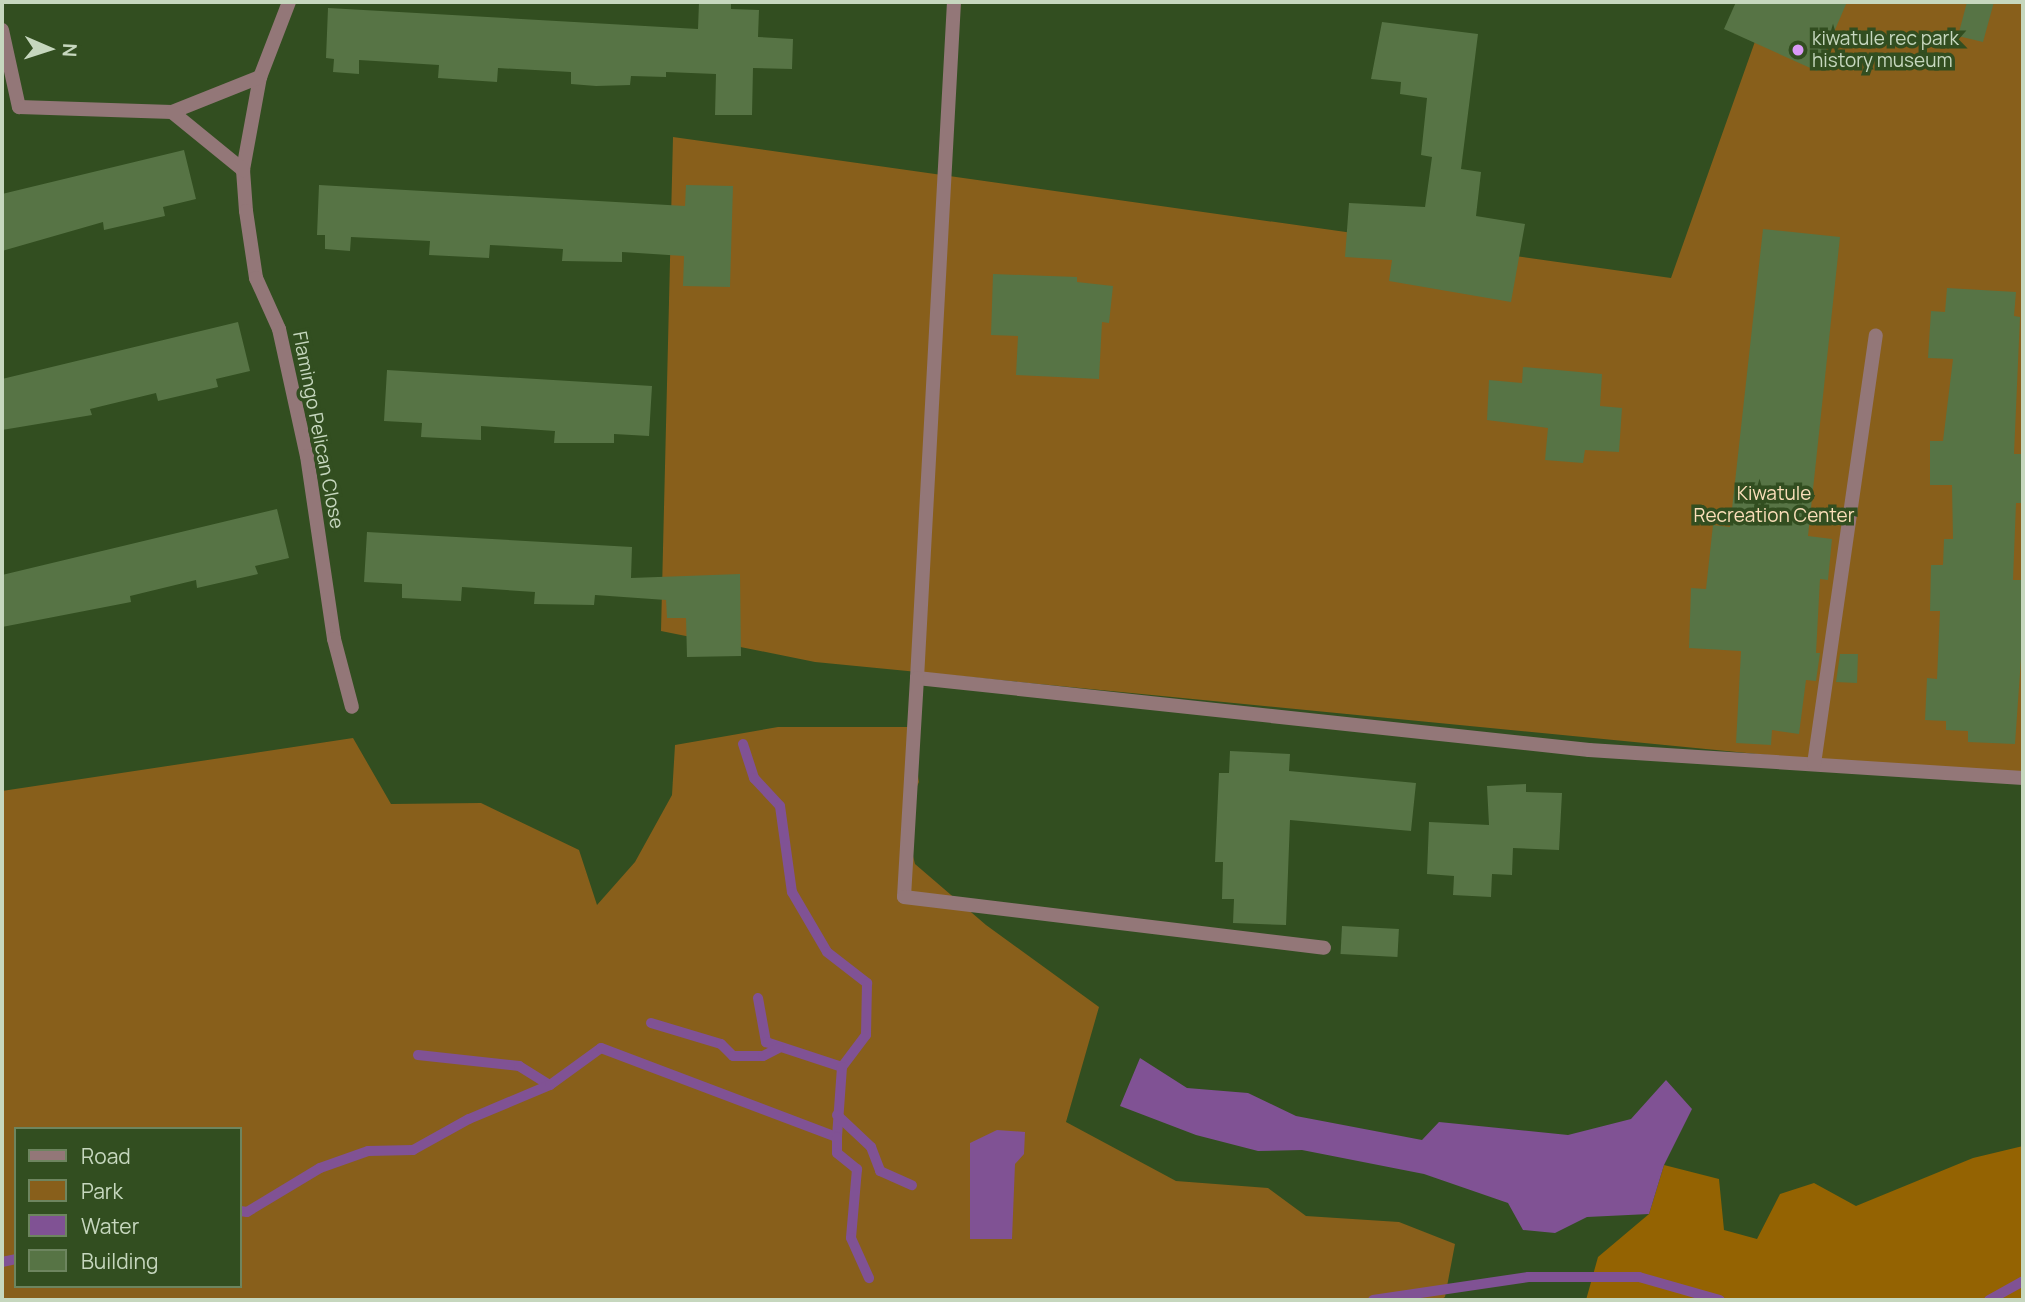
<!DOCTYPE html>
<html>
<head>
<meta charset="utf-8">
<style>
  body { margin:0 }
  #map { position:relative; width:2025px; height:1302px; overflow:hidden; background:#324e20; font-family:Manrope,sans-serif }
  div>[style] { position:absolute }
  .green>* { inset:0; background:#885f1b }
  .forest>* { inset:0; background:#946302 }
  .water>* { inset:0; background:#805294 }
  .stream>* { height:10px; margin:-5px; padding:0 5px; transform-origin:5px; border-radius:5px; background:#805294 }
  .building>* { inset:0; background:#577445; transform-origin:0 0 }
  .street>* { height:14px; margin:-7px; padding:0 7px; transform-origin:7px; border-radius:7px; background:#937778 }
  .dots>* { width:19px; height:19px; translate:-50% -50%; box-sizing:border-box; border:4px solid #324e20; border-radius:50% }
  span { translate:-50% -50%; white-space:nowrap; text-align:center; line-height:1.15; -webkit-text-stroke:7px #324e20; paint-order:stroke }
  .poi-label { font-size:19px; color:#c6d7be }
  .left { translate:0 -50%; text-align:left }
  .street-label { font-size:19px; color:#c6d7be }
  .park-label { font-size:19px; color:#fadeb9 }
  .frame { position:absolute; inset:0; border:4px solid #c6d7be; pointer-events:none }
  .legend { position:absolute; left:14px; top:1127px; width:228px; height:161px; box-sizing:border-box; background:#324e20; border:2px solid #6d855f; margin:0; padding:9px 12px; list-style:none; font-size:21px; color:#c6d7be }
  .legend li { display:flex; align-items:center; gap:14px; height:35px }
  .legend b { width:35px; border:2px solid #6d855f }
  .north { position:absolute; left:14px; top:14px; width:70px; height:70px; -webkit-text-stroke:5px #324e20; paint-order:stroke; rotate:93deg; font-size:19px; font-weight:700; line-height:28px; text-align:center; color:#c6d7be }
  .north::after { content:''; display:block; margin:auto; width:24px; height:32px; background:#c6d7be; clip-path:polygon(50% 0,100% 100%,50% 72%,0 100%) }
</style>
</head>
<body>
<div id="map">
  <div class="green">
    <i style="clip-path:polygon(1769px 2px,2023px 2px,2023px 780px,815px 662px,661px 631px,673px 137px,1671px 278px)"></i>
    <i style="clip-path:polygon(evenodd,778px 727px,910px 727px,919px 782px,903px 816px,915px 864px,986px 925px,1099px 1007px,1066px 1122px,1176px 1181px,1268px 1188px,1306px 1216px,1399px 1222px,1455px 1244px,1445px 1297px,1440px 1300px,2px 1300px,2px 791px,353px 738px,391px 804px,481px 803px,579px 850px,597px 905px,635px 862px,672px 795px,675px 745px,778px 727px,16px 1129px,240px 1129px,240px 1286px,16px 1286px,16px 1129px)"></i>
  </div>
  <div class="forest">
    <i style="clip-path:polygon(2023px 1146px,2023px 1300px,1586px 1300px,1598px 1257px,1649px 1214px,1664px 1165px,1719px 1179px,1724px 1230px,1757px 1239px,1780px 1194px,1814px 1183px,1856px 1206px,1973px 1158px)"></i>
  </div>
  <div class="water">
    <i style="clip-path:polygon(1140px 1058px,1187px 1088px,1248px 1093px,1296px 1116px,1422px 1140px,1439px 1122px,1568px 1135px,1631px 1119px,1666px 1080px,1692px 1109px,1664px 1165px,1649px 1214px,1587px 1217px,1555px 1233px,1523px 1230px,1508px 1203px,1424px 1174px,1302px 1150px,1258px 1151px,1196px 1135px,1120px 1106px)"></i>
    <i style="clip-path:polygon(997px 1130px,1025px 1132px,1024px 1154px,1015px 1164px,1012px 1239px,970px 1239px,970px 1143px)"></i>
  </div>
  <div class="stream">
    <i style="left:743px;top:744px;width:36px;rotate:72deg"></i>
    <i style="left:754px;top:778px;width:38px;rotate:47deg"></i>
    <i style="left:780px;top:806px;width:87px;rotate:82.1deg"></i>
    <i style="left:792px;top:892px;width:69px;rotate:59.7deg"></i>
    <i style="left:827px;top:952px;width:51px;rotate:37.8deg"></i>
    <i style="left:867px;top:983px;width:52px;rotate:91.1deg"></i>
    <i style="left:866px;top:1035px;width:40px;rotate:127deg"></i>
    <i style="left:758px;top:998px;width:45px;rotate:79.7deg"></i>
    <i style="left:766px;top:1042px;width:80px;rotate:18.2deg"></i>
    <i style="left:842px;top:1067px;width:70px;rotate:94.1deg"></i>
    <i style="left:651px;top:1023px;width:73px;rotate:16.7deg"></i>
    <i style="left:721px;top:1044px;width:17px;rotate:45deg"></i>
    <i style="left:733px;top:1056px;width:30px"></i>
    <i style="left:763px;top:1056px;width:18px;rotate:-27deg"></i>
    <i style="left:418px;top:1055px;width:102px;rotate:6.2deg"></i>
    <i style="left:519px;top:1066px;width:36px;rotate:32deg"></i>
    <i style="left:837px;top:1115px;width:47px;rotate:43.3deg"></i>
    <i style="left:871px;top:1147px;width:26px;rotate:69deg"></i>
    <i style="left:880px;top:1171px;width:35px;rotate:24deg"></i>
    <i style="left:240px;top:1211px;width:7px;rotate:8deg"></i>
    <i style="left:247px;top:1212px;width:85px;rotate:-31.1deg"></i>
    <i style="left:320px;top:1168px;width:51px;rotate:-19.5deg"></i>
    <i style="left:368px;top:1151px;width:45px;rotate:-1.3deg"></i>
    <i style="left:413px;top:1150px;width:64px;rotate:-29deg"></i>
    <i style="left:469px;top:1119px;width:88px;rotate:-22.8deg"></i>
    <i style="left:550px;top:1085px;width:63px;rotate:-36deg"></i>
    <i style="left:601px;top:1048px;width:252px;rotate:20.7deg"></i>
    <i style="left:837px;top:1137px;width:16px;rotate:90deg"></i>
    <i style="left:837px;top:1153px;width:26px;rotate:39deg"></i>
    <i style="left:857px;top:1169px;width:69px;rotate:95deg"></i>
    <i style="left:851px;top:1238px;width:44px;rotate:65.8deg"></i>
    <i style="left:2px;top:1262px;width:14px;rotate:-12deg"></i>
    <i style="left:1373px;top:1300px;width:157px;rotate:-8.4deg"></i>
    <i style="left:1528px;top:1277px;width:111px"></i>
    <i style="left:1639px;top:1277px;width:84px;rotate:15.9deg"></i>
    <i style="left:1989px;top:1300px;width:39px;rotate:-29deg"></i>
  </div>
  <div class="building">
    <i style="clip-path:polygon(699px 2px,731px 2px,731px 9px,759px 10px,758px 37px,793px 39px,792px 69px,753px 68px,752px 115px,715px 115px,716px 74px,666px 72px,666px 77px,631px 76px,630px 85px,596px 86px,571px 84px,571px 72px,498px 68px,497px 82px,438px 78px,439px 65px,359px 60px,359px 74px,333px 72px,334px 59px,326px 58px,328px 8px,698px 29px)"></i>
    <i style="clip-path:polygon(1736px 2px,1847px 2px,1817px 71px,1724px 29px)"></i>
    <i style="clip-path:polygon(1967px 2px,1994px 2px,1983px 42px,1958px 36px)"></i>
    <i style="clip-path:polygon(1382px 22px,1478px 34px,1461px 169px,1481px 172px,1476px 216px,1525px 224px,1511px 302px,1389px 281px,1392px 260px,1345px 257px,1349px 203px,1425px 207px,1432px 157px,1421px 155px,1427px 98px,1400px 94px,1401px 82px,1371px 79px)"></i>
    <i style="clip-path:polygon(184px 150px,196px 199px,163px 207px,165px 216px,104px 230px,103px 222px,2px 251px,2px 194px)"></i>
    <i style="clip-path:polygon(319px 185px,685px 206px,686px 185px,733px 186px,730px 287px,683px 286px,684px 256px,622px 252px,622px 262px,562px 261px,563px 249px,490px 245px,489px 258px,429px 255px,430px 241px,351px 237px,350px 251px,325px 249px,325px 235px,317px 235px)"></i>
    <i style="clip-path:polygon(1763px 229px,1840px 237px,1808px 536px,1832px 539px,1828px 580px,1820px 579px,1816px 653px,1820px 653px,1816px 681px,1806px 680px,1799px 734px,1772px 730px,1771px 745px,1736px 743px,1741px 651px,1689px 648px,1691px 588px,1706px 589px,1713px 525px,1730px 527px)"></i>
    <i style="clip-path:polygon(993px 274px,1077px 277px,1077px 282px,1113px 286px,1109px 323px,1102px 322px,1099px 379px,1016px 375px,1018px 336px,991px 335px)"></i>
    <i style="clip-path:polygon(1947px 288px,2016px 292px,2014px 316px,2020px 317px,2014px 454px,2023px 454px,2023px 503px,2016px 503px,2013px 580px,2023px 580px,2023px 630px,2015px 744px,1968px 742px,1968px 731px,1946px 730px,1946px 721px,1925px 720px,1927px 678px,1937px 679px,1940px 611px,1930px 611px,1931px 565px,1943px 565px,1944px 539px,1953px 539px,1952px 485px,1930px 485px,1930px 441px,1943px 441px,1953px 359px,1928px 358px,1931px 311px,1945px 312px)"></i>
    <i style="clip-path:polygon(238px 322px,250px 371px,216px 379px,218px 387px,158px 401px,156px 393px,90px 409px,92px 415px,2px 430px,2px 379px)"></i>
    <i style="clip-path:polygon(1523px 367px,1602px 374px,1600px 406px,1622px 408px,1619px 452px,1585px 450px,1583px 463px,1545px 460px,1548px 428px,1487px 420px,1489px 380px,1522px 383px)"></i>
    <i style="clip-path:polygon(387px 370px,652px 386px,649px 436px,614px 434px,614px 443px,554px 443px,555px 431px,481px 426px,481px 440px,421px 437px,422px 423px,384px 421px)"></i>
    <i style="clip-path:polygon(277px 509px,289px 558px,255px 566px,258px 574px,197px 588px,196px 580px,130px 596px,131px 602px,2px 627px,2px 575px)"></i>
    <i style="clip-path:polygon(367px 532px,632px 547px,631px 578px,740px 574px,741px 656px,687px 657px,686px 618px,667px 618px,666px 600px,595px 595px,594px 605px,534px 604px,535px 592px,462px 587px,461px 601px,402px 598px,402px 584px,364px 582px)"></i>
    <i style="clip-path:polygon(1840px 654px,1858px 654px,1857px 683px,1836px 682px)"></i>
    <i style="clip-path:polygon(1230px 751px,1290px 754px,1289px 771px,1416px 783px,1411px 831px,1290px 820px,1286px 925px,1233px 923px,1234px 899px,1222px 899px,1223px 862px,1215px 862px,1219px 773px,1229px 773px)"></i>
    <i style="clip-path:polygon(1526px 784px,1526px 792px,1562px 793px,1559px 850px,1513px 848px,1512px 875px,1492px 874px,1491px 897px,1453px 895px,1454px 876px,1427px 874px,1429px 822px,1489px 825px,1487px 786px)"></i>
    <i style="left:1342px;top:926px;width:57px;height:28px;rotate:3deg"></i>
  </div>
  <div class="street">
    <i style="left:289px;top:2px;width:80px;rotate:111.1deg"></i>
    <i style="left:260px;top:77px;width:95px;rotate:100.4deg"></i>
    <i style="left:243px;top:170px;width:41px;rotate:85.8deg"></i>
    <i style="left:246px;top:211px;width:68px;rotate:81.5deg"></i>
    <i style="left:256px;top:278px;width:56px;rotate:65.7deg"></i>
    <i style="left:279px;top:329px;width:130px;rotate:77.6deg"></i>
    <i style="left:307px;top:456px;width:185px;rotate:81.6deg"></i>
    <i style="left:334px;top:639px;width:70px;rotate:75.2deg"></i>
    <i style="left:954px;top:2px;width:677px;rotate:93.13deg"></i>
    <i style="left:917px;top:678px;width:676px;rotate:6.12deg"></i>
    <i style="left:1589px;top:750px;width:435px;rotate:3.7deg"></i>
    <i style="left:2px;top:30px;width:79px;rotate:77.6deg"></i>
    <i style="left:19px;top:107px;width:153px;rotate:1.9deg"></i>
    <i style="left:172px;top:112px;width:95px;rotate:-21.7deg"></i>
    <i style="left:172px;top:112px;width:92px;rotate:39.2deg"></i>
    <i style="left:917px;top:678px;width:219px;rotate:93.4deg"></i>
    <i style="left:904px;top:897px;width:423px;rotate:6.9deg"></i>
    <i style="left:1814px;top:764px;width:433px;rotate:-81.8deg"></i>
  </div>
  <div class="dots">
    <i style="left:1798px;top:50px;background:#da9af7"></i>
  </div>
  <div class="poi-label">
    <span class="left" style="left:1812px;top:50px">kiwatule rec park<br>history museum</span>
  </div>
  <div class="street-label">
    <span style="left:318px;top:430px;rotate:79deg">Flamingo Pelican Close</span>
  </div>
  <div class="park-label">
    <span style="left:1774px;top:505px">Kiwatule<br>Recreation Center</span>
  </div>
  <div class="frame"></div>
  <ul class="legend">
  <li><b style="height:9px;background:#937778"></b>Road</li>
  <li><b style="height:19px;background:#885f1b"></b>Park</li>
  <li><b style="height:19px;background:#805294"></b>Water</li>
  <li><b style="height:19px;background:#577445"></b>Building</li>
  </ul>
  <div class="north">N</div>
</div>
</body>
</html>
